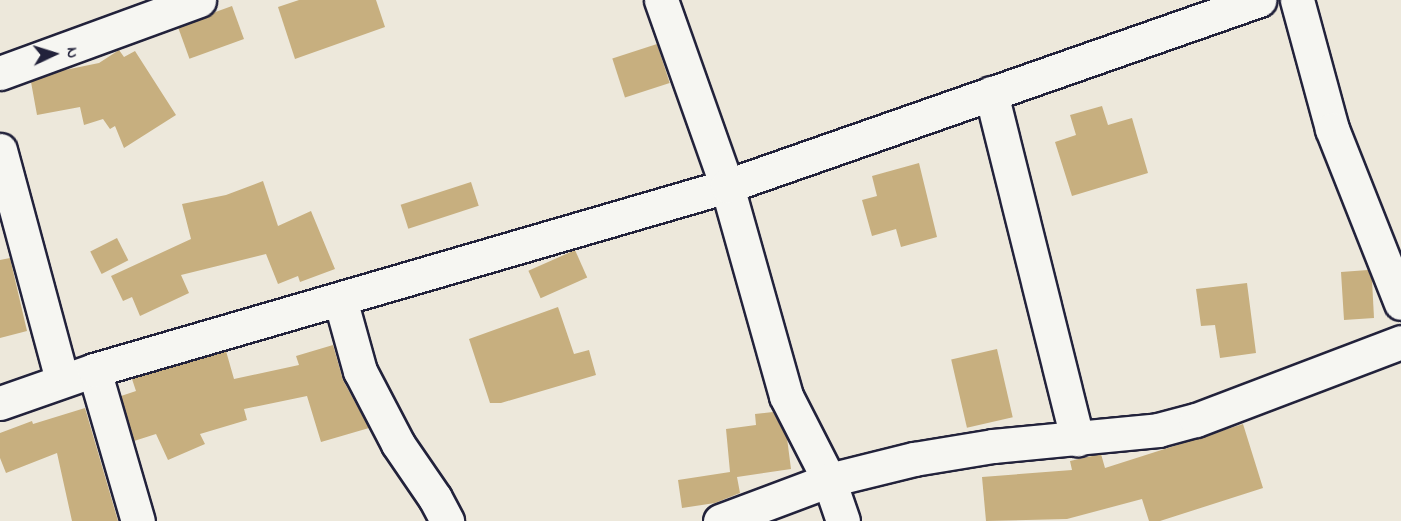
<!DOCTYPE html>
<html>
<head>
<meta charset="utf-8">
<style>
  body { margin:0 }
  #map { position:relative; width:1401px; height:521px; overflow:hidden; background:#ede8db; font-family:"Indie Flower",sans-serif }
  div>[style] { position:absolute }
  .building>* { inset:0; background:#c7af7f; transform-origin:0 0 }
  .roads { filter:drop-shadow(2px 0 #22223b) drop-shadow(-2px 0 #22223b) drop-shadow(0 2px #22223b) drop-shadow(0 -2px #22223b) }
  .street>* { height:33px; margin:-16.5px; padding:0 16.5px; transform-origin:16.5px; border-radius:16.5px; background:#f6f6f2 }
  span { translate:-50% -50%; white-space:nowrap; text-align:center; line-height:1.15; -webkit-text-stroke:4.5px #f6f6f2; paint-order:stroke }
  .north { position:absolute; left:24px; top:24px; width:60px; height:60px; -webkit-text-stroke:4px #f6f6f2; paint-order:stroke; rotate:86deg; font-size:16px; font-weight:700; line-height:24px; text-align:center; color:#22223b }
  .north::after { content:''; display:block; margin:auto; width:21px; height:27px; background:#22223b; clip-path:polygon(50% 0,100% 100%,50% 72%,0 100%) }
</style>
</head>
<body>
<div id="map">
  <div class="building">
    <i style="clip-path:polygon(299px 0,376px 0,385px 27px,295px 59px,278px 7px)"></i>
    <i style="left:232px;top:6px;width:35px;height:58px;rotate:70deg"></i>
    <i style="left:657px;top:44px;width:41px;height:47px;rotate:72deg"></i>
    <i style="clip-path:polygon(119px 50px,124px 57px,135px 51px,176px 115px,124px 148px,115px 126px,110px 129px,103px 119px,84px 125px,80px 107px,37px 115px,31px 82px,60px 71px,99px 63px)"></i>
    <i style="clip-path:polygon(1102px 106px,1108px 125px,1132px 118px,1148px 173px,1072px 196px,1055px 142px,1076px 135px,1070px 115px)"></i>
    <i style="clip-path:polygon(919px 163px,937px 237px,901px 247px,896px 229px,872px 236px,862px 200px,877px 196px,872px 176px)"></i>
    <i style="clip-path:polygon(263px 181px,278px 226px,311px 211px,335px 269px,300px 282px,298px 276px,278px 284px,266px 254px,181px 275px,189px 293px,140px 316px,132px 297px,123px 301px,111px 276px,191px 239px,182px 204px,226px 195px)"></i>
    <i style="left:471px;top:182px;width:25px;height:74px;rotate:72deg"></i>
    <i style="left:117px;top:238px;width:25px;height:30px;rotate:63deg"></i>
    <i style="left:575px;top:250px;width:30px;height:51px;rotate:66deg"></i>
    <i style="clip-path:polygon(10px 258px,27px 331px,0 338px,0 260px)"></i>
    <i style="clip-path:polygon(1368px 270px,1372px 280px,1374px 318px,1344px 320px,1341px 272px)"></i>
    <i style="clip-path:polygon(1247px 283px,1256px 353px,1220px 358px,1215px 325px,1201px 326px,1196px 289px)"></i>
    <i style="clip-path:polygon(558px 307px,574px 354px,589px 350px,596px 375px,501px 403px,490px 403px,469px 339px)"></i>
    <i style="clip-path:polygon(333px 345px,343px 380px,369px 428px,321px 442px,307px 396px,244px 409px,247px 420px,200px 434px,205px 444px,168px 460px,156px 434px,134px 441px,121px 396px,136px 391px,132px 379px,226px 351px,234px 379px,299px 365px,296px 356px)"></i>
    <i style="left:997px;top:349px;width:70px;height:47px;rotate:77deg"></i>
    <i style="clip-path:polygon(85px 408px,118px 521px,72px 521px,57px 453px,6px 473px,0 458px,0 433px,32px 421px,33px 424px)"></i>
    <i style="clip-path:polygon(773px 412px,787px 438px,791px 469px,737px 477px,740px 493px,715px 503px,682px 508px,678px 480px,730px 472px,726px 429px,756px 425px,755px 414px)"></i>
    <i style="clip-path:polygon(1243px 424px,1263px 488px,1160px 521px,1149px 521px,1142px 499px,1067px 519px,986px 521px,982px 477px,1072px 470px,1070px 461px,1101px 454px,1105px 468px)"></i>
  </div>
  <div class="roads">
    <div class="street">
      <i style="left:661px;top:0;width:197px;rotate:70.5deg"></i>
      <i style="left:727px;top:186px;width:218px;rotate:74.3deg"></i>
      <i style="left:786px;top:396px;width:94px;rotate:62.9deg"></i>
      <i style="left:829px;top:480px;width:43px;rotate:71.1deg"></i>
      <i style="left:1297px;top:0;width:134px;rotate:74.8deg"></i>
      <i style="left:1332px;top:129px;width:187px;rotate:68.4deg"></i>
      <i style="left:0;top:73px;width:212px;rotate:-20.1deg"></i>
      <i style="left:991px;top:93px;width:357px;rotate:76deg"></i>
      <i style="left:0;top:150px;width:238px;rotate:74.9deg"></i>
      <i style="left:340px;top:299px;width:75px;rotate:74.5deg"></i>
      <i style="left:360px;top:371px;width:82px;rotate:62.5deg"></i>
      <i style="left:398px;top:444px;width:65px;rotate:55.6deg"></i>
      <i style="left:435px;top:498px;width:26px;rotate:62deg"></i>
      <i style="left:94px;top:370px;width:157px;rotate:73.8deg"></i>
      <i style="left:0;top:403px;width:100px;rotate:-19.3deg"></i>
      <i style="left:94px;top:370px;width:659px;rotate:-16.21deg"></i>
      <i style="left:727px;top:186px;width:564px;rotate:-19.27deg"></i>
      <i style="left:720px;top:521px;width:116px;rotate:-20.6deg"></i>
      <i style="left:829px;top:480px;width:88px;rotate:-13.9deg"></i>
      <i style="left:914px;top:459px;width:80px;rotate:-9.3deg"></i>
      <i style="left:993px;top:446px;width:166px;rotate:-5.5deg"></i>
      <i style="left:1158px;top:430px;width:39px;rotate:-15deg"></i>
      <i style="left:1196px;top:420px;width:219px;rotate:-20.8deg"></i>
    </div>
  </div>
  <div class="north">N</div>
</div>
</body>
</html>
